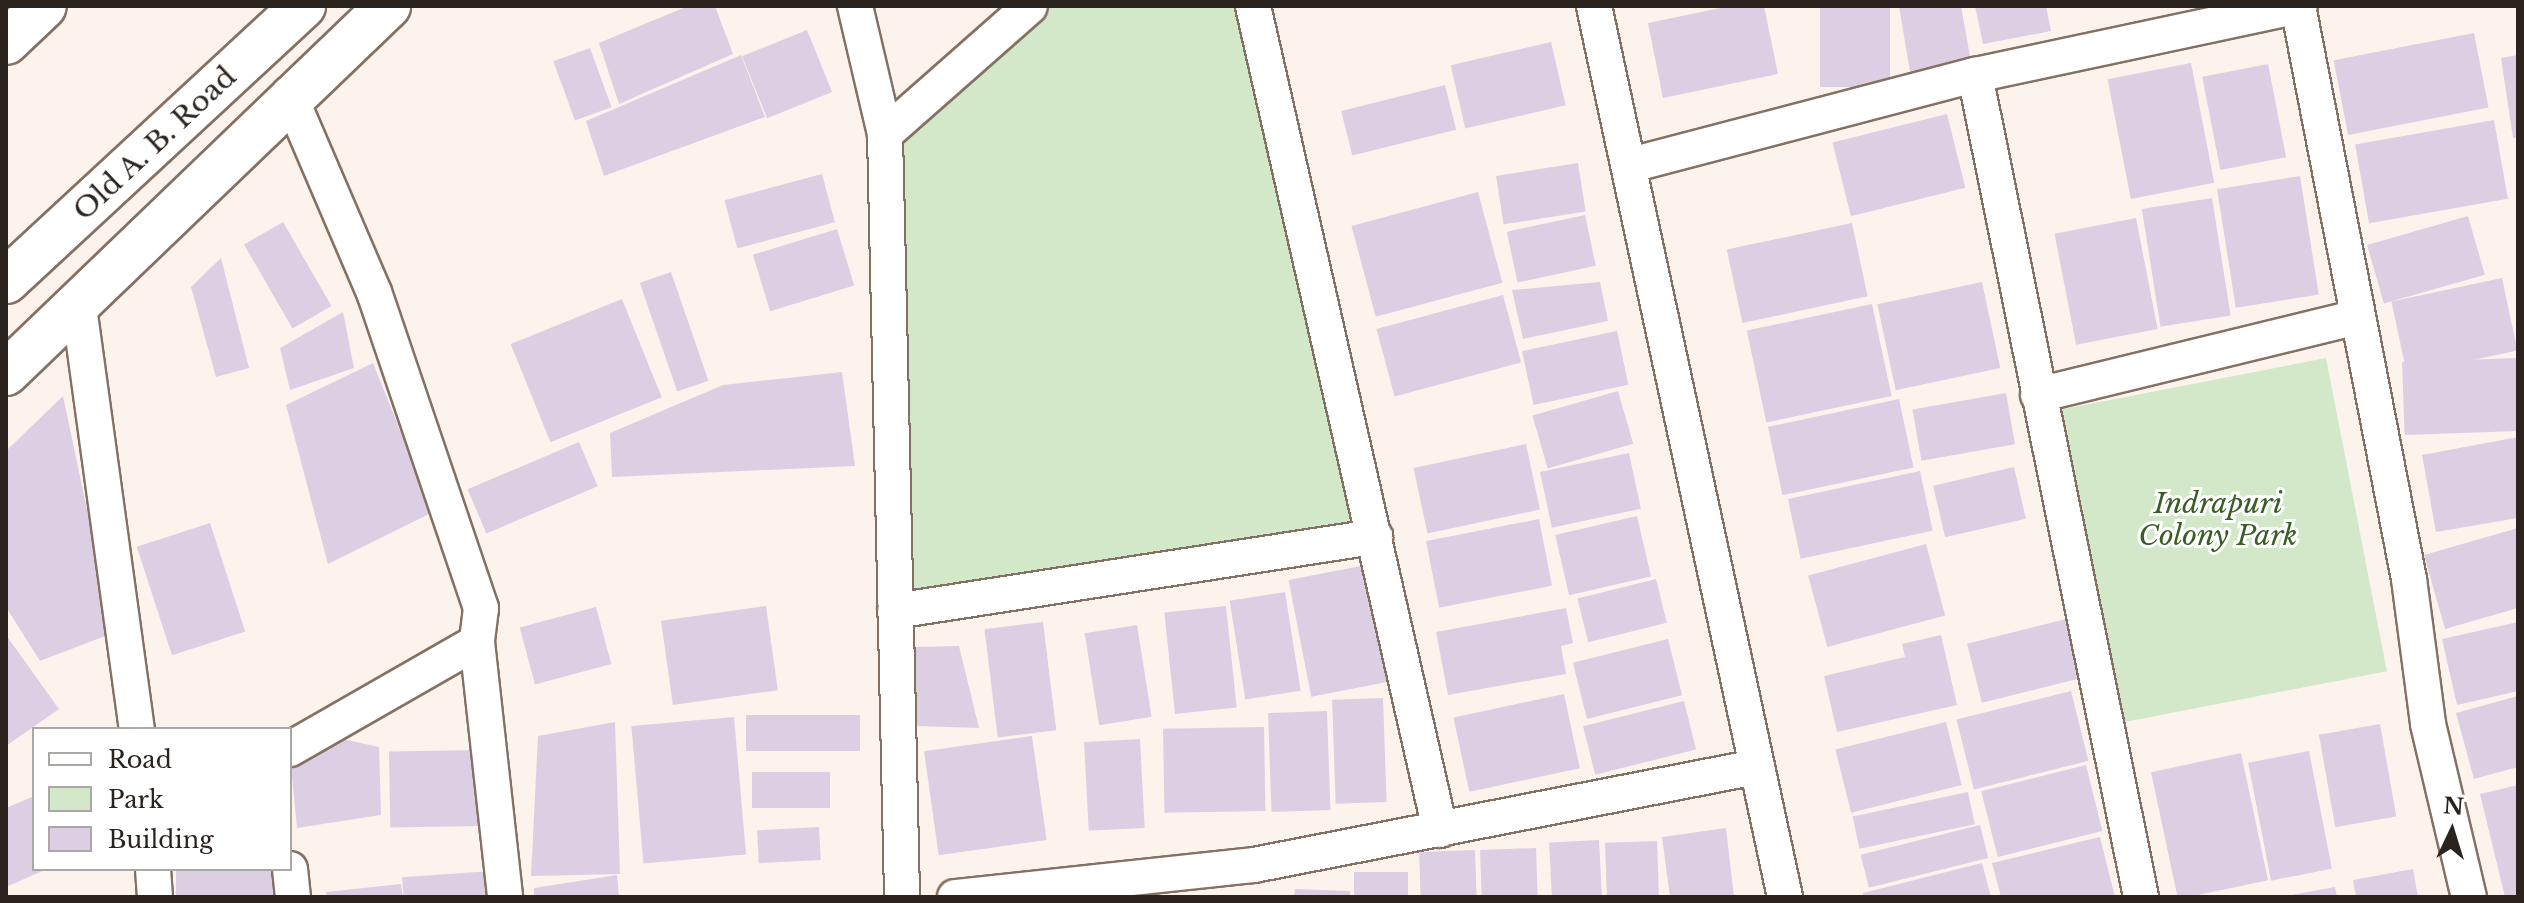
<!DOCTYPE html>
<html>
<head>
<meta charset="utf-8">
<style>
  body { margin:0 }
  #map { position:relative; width:2524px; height:903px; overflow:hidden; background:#fcf3ed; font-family:"Libre Baskerville",serif }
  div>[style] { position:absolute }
  .green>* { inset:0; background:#d3e7c9; transform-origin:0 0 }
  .building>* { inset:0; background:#dccfe4; transform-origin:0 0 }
  .roads { filter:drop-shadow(2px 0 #847163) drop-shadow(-2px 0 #847163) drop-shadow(0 2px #847163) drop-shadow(0 -2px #847163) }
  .street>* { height:34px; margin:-17px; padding:0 17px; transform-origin:17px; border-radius:17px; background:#fff }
  .secondary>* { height:44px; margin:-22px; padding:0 22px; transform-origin:22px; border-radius:22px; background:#fff }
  span { translate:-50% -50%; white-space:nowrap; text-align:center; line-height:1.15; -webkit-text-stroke:6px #fff; paint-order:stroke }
  .street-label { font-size:28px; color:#2b231d }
  .park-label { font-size:28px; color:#3b5d25; font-style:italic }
  .frame { position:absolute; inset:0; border:8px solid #2b231d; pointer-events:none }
  .legend { position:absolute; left:32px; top:727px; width:260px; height:144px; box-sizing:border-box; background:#fff; border:2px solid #aaa7a5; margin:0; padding:10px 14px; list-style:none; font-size:24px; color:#2b231d }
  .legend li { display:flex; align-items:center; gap:16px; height:40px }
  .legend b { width:40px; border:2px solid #aaa7a5 }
  .north { position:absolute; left:2412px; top:791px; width:80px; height:80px; -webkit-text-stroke:6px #fff; paint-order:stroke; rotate:4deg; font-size:22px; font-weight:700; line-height:32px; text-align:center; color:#2b231d }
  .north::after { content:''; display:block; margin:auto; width:28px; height:36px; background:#2b231d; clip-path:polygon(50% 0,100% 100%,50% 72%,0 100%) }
</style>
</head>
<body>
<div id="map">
  <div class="green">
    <i style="clip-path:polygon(1030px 6px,1253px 6px,1375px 537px,895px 611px,885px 134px)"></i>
    <i style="left:2326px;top:358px;width:319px;height:275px;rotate:79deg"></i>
  </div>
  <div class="building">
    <i style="clip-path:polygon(688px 6px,715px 6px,733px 54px,619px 104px,599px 43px)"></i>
    <i style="clip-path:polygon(1730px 6px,1764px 6px,1778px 74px,1663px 98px,1648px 23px)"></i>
    <i style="left:1820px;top:6px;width:70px;height:81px"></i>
    <i style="clip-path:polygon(1899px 6px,1961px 6px,1971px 62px,1910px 72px)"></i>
    <i style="clip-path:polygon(1975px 6px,2046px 6px,2051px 31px,1983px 44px)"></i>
    <i style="left:807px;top:30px;width:67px;height:70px;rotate:68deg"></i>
    <i style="left:2474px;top:33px;width:76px;height:143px;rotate:79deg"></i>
    <i style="left:1551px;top:42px;width:65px;height:103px;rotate:77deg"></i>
    <i style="left:590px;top:48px;width:63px;height:39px;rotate:70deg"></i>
    <i style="clip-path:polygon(741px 55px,765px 117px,604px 176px,586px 121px)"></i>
    <i style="clip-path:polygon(2518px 55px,2518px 137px,2513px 138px,2501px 58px)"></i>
    <i style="left:2191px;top:63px;width:122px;height:85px;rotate:79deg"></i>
    <i style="left:2268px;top:64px;width:95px;height:67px;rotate:79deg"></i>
    <i style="left:1445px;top:85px;width:46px;height:107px;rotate:76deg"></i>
    <i style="left:1947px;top:114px;width:76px;height:118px;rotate:76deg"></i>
    <i style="left:2494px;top:120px;width:80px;height:141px;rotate:80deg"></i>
    <i style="left:1578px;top:163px;width:49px;height:83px;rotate:81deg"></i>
    <i style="left:822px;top:174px;width:50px;height:101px;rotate:75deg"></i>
    <i style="left:2300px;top:176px;width:120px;height:84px;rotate:81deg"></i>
    <i style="left:1478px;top:192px;width:94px;height:131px;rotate:75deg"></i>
    <i style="left:2212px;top:198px;width:119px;height:71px;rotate:81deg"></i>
    <i style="left:1585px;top:215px;width:52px;height:80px;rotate:78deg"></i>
    <i style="left:2468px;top:216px;width:61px;height:105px;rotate:74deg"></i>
    <i style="left:2136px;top:218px;width:113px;height:83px;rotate:79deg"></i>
    <i style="left:283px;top:222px;width:97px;height:45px;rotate:60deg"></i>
    <i style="left:1852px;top:223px;width:75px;height:128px;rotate:78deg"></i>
    <i style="left:837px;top:229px;width:59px;height:88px;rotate:73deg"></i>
    <i style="clip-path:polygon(221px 258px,249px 368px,216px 377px,191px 287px)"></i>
    <i style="left:671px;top:272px;width:115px;height:33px;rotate:71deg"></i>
    <i style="left:2502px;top:278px;width:74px;height:113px;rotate:78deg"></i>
    <i style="clip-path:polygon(1600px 282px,1608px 321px,1523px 339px,1512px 290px)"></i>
    <i style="left:1982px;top:282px;width:88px;height:107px;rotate:78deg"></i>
    <i style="left:1503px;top:295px;width:70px;height:131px;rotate:75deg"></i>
    <i style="left:622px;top:299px;width:106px;height:120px;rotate:68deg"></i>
    <i style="left:1872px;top:304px;width:94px;height:128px;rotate:78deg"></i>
    <i style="clip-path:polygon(343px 312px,354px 368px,290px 390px,280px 348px)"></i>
    <i style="left:1617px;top:331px;width:55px;height:97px;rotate:78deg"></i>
    <i style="left:2516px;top:358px;width:73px;height:114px;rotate:88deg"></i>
    <i style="clip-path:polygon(373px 363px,433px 512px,328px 564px,286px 405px)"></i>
    <i style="clip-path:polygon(842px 372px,855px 466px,612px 477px,610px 433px,723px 385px)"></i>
    <i style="left:1618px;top:391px;width:55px;height:89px;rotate:74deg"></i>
    <i style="left:2006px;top:393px;width:52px;height:95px;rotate:80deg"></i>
    <i style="clip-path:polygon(63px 396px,113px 633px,40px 661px,6px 607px,6px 451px)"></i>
    <i style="left:1899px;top:399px;width:70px;height:134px;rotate:78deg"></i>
    <i style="clip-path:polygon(2518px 437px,2518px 518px,2436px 532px,2422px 455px)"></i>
    <i style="left:579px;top:442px;width:48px;height:121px;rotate:67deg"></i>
    <i style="left:1526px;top:444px;width:67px;height:115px;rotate:78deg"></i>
    <i style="left:1629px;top:453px;width:57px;height:91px;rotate:78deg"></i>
    <i style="left:2014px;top:467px;width:53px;height:83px;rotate:77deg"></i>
    <i style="left:1920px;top:471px;width:61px;height:135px;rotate:78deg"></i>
    <i style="left:1637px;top:516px;width:62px;height:84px;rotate:77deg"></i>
    <i style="left:1539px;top:519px;width:68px;height:115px;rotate:79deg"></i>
    <i style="left:210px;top:523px;width:114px;height:77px;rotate:72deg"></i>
    <i style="clip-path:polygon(2518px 528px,2518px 608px,2445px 629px,2424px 555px)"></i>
    <i style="left:1926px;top:544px;width:74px;height:122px;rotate:75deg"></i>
    <i style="left:1371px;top:564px;width:119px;height:84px;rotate:79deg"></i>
    <i style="left:1656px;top:579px;width:45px;height:81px;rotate:76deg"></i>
    <i style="left:1285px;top:592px;width:100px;height:56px;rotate:81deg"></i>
    <i style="left:766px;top:606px;width:85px;height:106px;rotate:82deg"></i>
    <i style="left:1226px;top:606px;width:102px;height:62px;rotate:84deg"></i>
    <i style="left:596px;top:607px;width:59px;height:79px;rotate:75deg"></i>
    <i style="clip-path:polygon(1566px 608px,1573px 643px,1561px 646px,1566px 674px,1448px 695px,1436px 632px)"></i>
    <i style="left:2070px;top:618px;width:61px;height:106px;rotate:76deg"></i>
    <i style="left:1043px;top:622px;width:109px;height:59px;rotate:83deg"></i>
    <i style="clip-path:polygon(2518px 622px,2518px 691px,2457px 705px,2442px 639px)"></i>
    <i style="left:1137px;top:625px;width:93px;height:53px;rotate:81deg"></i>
    <i style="clip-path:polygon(6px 635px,59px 709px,6px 746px)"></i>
    <i style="clip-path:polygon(1941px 635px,1957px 705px,1837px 732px,1824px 676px,1905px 657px,1902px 644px)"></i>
    <i style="left:1668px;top:639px;width:58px;height:98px;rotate:76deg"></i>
    <i style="clip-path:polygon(959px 646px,979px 728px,916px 726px,916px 647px)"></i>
    <i style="left:2071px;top:691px;width:72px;height:118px;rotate:76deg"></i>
    <i style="left:1564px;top:694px;width:76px;height:113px;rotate:78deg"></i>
    <i style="clip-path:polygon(2518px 696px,2518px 767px,2474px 779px,2456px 713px)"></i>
    <i style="left:1383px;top:698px;width:104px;height:51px;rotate:88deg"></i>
    <i style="left:1684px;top:701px;width:50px;height:104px;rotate:76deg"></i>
    <i style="left:1327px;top:711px;width:99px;height:59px;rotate:88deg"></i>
    <i style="left:860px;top:715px;width:36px;height:114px;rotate:90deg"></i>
    <i style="left:734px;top:717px;width:138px;height:103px;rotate:85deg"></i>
    <i style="clip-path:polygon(615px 722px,620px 874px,531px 876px,538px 736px)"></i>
    <i style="left:1946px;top:722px;width:65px;height:114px;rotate:76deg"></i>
    <i style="left:2380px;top:724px;width:94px;height:62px;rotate:80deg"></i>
    <i style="left:1264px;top:727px;width:84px;height:101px;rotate:89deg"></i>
    <i style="clip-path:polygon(324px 735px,379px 747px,381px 815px,297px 828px,290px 755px)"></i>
    <i style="left:1032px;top:736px;width:105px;height:109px;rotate:82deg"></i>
    <i style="left:1140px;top:739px;width:89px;height:56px;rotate:87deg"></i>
    <i style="left:480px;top:750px;width:76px;height:91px;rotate:89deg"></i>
    <i style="left:2309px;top:751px;width:120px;height:62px;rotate:79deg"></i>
    <i style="left:2241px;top:753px;width:130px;height:92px;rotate:78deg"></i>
    <i style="left:2086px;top:765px;width:68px;height:108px;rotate:76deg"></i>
    <i style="left:830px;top:772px;width:36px;height:78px;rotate:90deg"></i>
    <i style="clip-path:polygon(2518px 785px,2518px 897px,2505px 897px,2480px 794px)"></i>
    <i style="left:1968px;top:792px;width:33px;height:118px;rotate:78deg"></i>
    <i style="clip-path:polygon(34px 796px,34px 869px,47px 869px,6px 887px,6px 808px)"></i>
    <i style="left:1980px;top:825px;width:34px;height:123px;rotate:76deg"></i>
    <i style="left:819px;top:827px;width:33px;height:62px;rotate:87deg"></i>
    <i style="clip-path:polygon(1726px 828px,1734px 897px,1670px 897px,1662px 837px)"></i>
    <i style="clip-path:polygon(2100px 837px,2115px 897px,2001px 897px,1992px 863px)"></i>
    <i style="left:1599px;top:840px;width:57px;height:50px;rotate:87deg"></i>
    <i style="left:1657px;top:841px;width:56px;height:52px;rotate:88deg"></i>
    <i style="left:1536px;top:848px;width:49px;height:56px;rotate:88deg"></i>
    <i style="left:1475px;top:850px;width:47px;height:56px;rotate:88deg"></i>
    <i style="clip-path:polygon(1982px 863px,1991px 897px,1864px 897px,1863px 893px)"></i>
    <i style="left:176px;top:869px;width:106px;height:28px"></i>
    <i style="clip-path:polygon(2413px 869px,2418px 897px,2356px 897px,2353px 880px)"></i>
    <i style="left:491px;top:871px;width:26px;height:89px;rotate:86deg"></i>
    <i style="left:1354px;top:872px;width:54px;height:25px"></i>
    <i style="clip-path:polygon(617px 875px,619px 897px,534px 897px,534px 888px)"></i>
    <i style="clip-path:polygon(401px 884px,403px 897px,327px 897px,326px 892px)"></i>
    <i style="clip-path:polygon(2335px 887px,2337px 897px,2291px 897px,2291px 895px)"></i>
    <i style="clip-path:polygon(1295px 889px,1350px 891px,1350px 897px,1294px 897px)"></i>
  </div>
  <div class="roads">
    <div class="street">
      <i style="left:855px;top:6px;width:131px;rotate:76.8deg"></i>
      <i style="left:885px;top:134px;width:763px;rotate:88.72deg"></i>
      <i style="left:1253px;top:6px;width:845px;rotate:77.21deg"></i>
      <i style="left:1594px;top:6px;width:911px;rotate:77.9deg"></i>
      <i style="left:2298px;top:6px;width:584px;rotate:79.04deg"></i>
      <i style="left:2409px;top:579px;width:146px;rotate:82.5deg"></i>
      <i style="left:2428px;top:724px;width:178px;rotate:76.7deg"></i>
      <i style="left:1975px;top:75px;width:839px;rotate:78.58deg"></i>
      <i style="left:289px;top:94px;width:215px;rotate:66.8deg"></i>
      <i style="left:374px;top:292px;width:334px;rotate:71.3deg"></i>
      <i style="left:481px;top:608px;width:34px;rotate:97deg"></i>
      <i style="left:477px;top:642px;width:257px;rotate:83.7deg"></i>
      <i style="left:885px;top:134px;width:193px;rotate:-41.4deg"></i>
      <i style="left:1631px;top:165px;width:356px;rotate:-14.7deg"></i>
      <i style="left:1975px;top:75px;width:332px;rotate:-12deg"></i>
      <i style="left:79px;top:307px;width:426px;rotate:82.2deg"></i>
      <i style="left:2038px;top:395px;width:328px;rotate:-13.7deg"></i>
      <i style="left:895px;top:611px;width:486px;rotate:-8.8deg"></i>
      <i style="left:290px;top:749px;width:215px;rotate:-29.8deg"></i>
      <i style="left:153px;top:869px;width:28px;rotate:86deg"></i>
      <i style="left:290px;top:869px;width:28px;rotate:84deg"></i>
      <i style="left:955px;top:897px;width:301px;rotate:-6.1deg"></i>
      <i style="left:1254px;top:865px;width:511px;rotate:-11.05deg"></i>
    </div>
    <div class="secondary">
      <i style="left:6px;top:42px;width:52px;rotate:-43.5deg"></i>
      <i style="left:6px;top:281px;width:405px;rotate:-42.8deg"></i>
      <i style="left:6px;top:373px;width:530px;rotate:-43.85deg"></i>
    </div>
  </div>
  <div class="street-label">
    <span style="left:155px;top:144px;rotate:-43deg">Old A. B. Road</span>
  </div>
  <div class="park-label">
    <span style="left:2218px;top:520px">Indrapuri<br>Colony Park</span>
  </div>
  <div class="frame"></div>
  <ul class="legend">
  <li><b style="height:10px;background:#fff"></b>Road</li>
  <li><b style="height:22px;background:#d3e7c9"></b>Park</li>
  <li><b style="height:22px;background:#dccfe4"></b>Building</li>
  </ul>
  <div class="north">N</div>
</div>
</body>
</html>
